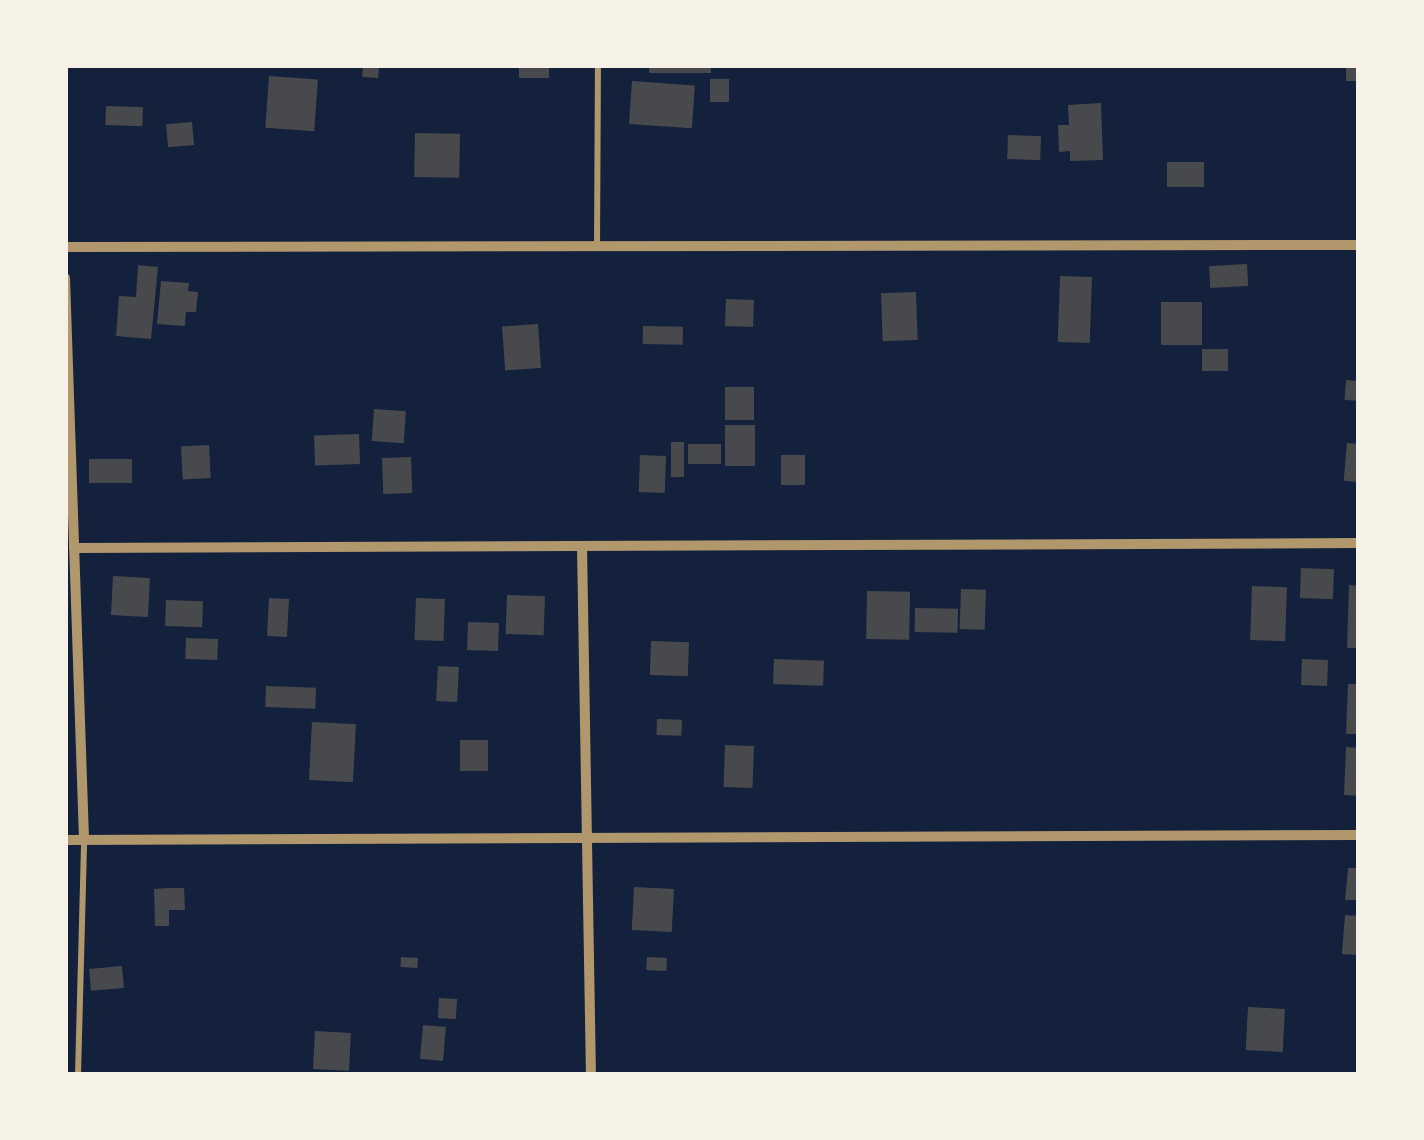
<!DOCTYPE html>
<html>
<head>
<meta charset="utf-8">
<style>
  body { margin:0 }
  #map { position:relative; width:1424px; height:1140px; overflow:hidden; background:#14213d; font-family:"IBM Plex Serif",serif }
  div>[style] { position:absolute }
  .building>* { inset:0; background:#48494c; transform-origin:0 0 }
  .service>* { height:6px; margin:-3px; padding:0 3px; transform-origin:3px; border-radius:3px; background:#b1986c }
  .minor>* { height:10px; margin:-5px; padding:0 5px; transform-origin:5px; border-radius:5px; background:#b1986c }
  span { translate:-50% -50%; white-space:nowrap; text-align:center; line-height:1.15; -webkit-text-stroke:10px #f6f1e7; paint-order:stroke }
  .frame { position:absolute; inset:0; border:68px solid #f6f1e7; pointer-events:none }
</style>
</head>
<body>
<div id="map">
  <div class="building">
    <i style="left:363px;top:65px;width:16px;height:12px;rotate:4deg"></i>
    <i style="left:519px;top:65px;width:30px;height:13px"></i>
    <i style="left:649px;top:65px;width:62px;height:8px"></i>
    <i style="left:1346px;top:65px;width:13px;height:16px"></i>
    <i style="left:269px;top:76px;width:49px;height:52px;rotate:4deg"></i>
    <i style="left:710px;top:79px;width:19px;height:23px"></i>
    <i style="left:632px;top:81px;width:63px;height:43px;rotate:4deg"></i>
    <i style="clip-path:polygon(1101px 103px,1103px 160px,1070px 161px,1070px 151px,1059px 152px,1058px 125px,1069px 125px,1068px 105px)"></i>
    <i style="left:106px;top:106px;width:37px;height:19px;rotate:2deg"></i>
    <i style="left:192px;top:122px;width:23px;height:26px;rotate:85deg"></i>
    <i style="left:415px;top:133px;width:45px;height:44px;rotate:1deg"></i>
    <i style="left:1008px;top:135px;width:33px;height:24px;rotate:2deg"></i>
    <i style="left:1167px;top:162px;width:37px;height:25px"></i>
    <i style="left:1247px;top:264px;width:22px;height:38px;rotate:87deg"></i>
    <i style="clip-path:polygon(138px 265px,158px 267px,151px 339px,116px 336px,119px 296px,136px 297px)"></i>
    <i style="left:1060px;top:276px;width:32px;height:66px;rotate:2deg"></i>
    <i style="clip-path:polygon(161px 281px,189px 283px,188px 291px,198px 292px,196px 312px,186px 312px,185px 326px,157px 324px)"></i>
    <i style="left:916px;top:292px;width:48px;height:35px;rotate:88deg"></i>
    <i style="left:726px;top:299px;width:28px;height:27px;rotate:2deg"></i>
    <i style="left:1161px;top:302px;width:41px;height:43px"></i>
    <i style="left:538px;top:324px;width:44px;height:36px;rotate:86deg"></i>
    <i style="left:643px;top:326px;width:40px;height:18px;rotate:1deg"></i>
    <i style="left:1202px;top:349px;width:26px;height:22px"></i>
    <i style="left:1346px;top:380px;width:13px;height:20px;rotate:4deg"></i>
    <i style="left:725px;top:387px;width:29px;height:33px"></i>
    <i style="left:374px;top:409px;width:32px;height:32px;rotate:4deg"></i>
    <i style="left:725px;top:425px;width:30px;height:41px"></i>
    <i style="left:359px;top:434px;width:30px;height:45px;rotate:88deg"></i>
    <i style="left:671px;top:442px;width:13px;height:35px"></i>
    <i style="left:1347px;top:443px;width:12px;height:38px;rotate:5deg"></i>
    <i style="left:688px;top:444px;width:33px;height:20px"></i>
    <i style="left:209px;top:445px;width:33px;height:28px;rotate:87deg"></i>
    <i style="left:640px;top:455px;width:26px;height:37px;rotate:2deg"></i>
    <i style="left:781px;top:455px;width:24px;height:30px"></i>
    <i style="left:411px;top:457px;width:36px;height:29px;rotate:88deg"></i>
    <i style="left:132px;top:459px;width:24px;height:43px;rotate:90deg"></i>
    <i style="left:1301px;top:568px;width:33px;height:30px;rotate:2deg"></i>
    <i style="left:113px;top:576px;width:37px;height:39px;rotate:3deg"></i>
    <i style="clip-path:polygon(1349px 585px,1359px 586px,1359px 648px,1347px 648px)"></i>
    <i style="left:1252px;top:586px;width:35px;height:54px;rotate:2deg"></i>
    <i style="left:961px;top:589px;width:25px;height:40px;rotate:2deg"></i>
    <i style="left:867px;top:591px;width:43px;height:48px;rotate:1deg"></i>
    <i style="left:507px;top:595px;width:38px;height:39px;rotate:2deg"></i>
    <i style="left:269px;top:598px;width:20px;height:38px;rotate:3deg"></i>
    <i style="left:416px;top:598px;width:29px;height:42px;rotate:2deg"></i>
    <i style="left:166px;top:600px;width:37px;height:26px;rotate:2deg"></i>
    <i style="left:915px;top:608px;width:43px;height:24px;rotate:1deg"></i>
    <i style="left:468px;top:622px;width:31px;height:28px;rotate:2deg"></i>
    <i style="left:186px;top:638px;width:32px;height:21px;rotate:2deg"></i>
    <i style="left:651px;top:641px;width:38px;height:34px;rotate:2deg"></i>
    <i style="left:774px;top:659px;width:50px;height:25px;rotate:2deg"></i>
    <i style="left:1302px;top:659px;width:26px;height:26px;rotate:2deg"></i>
    <i style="left:438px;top:666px;width:21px;height:35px;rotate:3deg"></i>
    <i style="clip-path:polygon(1348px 684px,1359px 684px,1359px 734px,1346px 734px)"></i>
    <i style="left:266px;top:686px;width:50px;height:21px;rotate:2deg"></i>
    <i style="left:657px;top:719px;width:25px;height:16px;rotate:2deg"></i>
    <i style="left:312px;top:722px;width:44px;height:58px;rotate:3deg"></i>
    <i style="left:460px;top:740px;width:28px;height:31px"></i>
    <i style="left:725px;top:745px;width:29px;height:42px;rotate:2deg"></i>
    <i style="clip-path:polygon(1346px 747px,1359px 748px,1359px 796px,1344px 795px)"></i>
    <i style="clip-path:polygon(1348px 868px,1359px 868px,1359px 900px,1345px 900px)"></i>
    <i style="left:634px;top:887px;width:40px;height:43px;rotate:3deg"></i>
    <i style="clip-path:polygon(169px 888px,184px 888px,185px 910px,169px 910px,169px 926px,155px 926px,154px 889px)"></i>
    <i style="clip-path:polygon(1345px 915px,1359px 916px,1359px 955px,1342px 954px)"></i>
    <i style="left:401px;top:957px;width:17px;height:10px;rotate:3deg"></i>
    <i style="left:647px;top:957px;width:20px;height:13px;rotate:3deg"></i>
    <i style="left:122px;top:966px;width:22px;height:33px;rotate:85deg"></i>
    <i style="left:439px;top:998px;width:18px;height:20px;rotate:3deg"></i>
    <i style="left:1248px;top:1007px;width:37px;height:43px;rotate:3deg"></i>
    <i style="left:423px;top:1025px;width:23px;height:34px;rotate:5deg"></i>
    <i style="left:315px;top:1031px;width:36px;height:38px;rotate:3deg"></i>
  </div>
  <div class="service">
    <i style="left:597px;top:247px;width:182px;rotate:-89.7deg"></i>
    <i style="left:78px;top:1075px;width:235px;rotate:-88.5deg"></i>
  </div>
  <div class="minor">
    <i style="left:65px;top:247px;width:1294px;rotate:-0.09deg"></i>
    <i style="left:65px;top:278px;width:562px;rotate:88.06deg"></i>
    <i style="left:582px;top:546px;width:529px;rotate:89.03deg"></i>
    <i style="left:74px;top:548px;width:1285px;rotate:-0.22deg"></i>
    <i style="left:65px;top:840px;width:1294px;rotate:-0.22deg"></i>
  </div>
  <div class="frame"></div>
</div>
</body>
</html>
